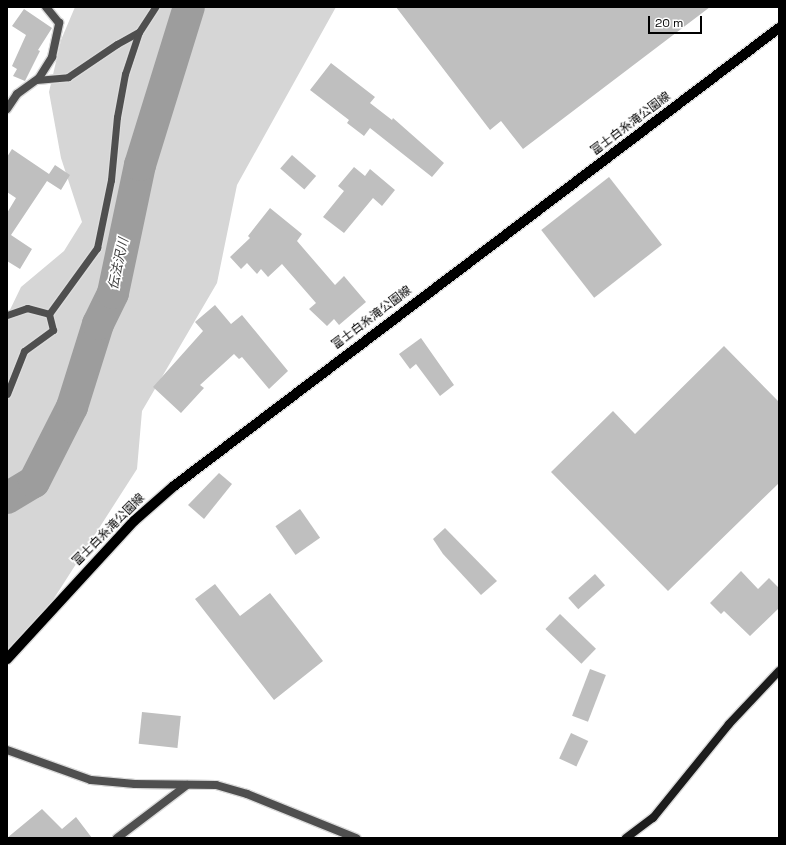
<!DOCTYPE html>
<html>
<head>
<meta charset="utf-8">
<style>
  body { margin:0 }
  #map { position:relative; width:786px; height:845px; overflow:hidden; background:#fff; font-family:"Space Grotesk","Noto Sans JP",sans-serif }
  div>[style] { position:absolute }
  .green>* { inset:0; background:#d6d6d6 }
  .river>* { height:32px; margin:-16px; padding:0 16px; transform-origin:16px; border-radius:16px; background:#9d9d9d }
  .building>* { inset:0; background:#bfbfbf; transform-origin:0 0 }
  .roads { filter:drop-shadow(1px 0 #dbdbdb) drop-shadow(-1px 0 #dbdbdb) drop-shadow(0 1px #dbdbdb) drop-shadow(0 -1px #dbdbdb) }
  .lane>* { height:7px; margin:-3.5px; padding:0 3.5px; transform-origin:3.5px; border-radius:3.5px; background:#4f4f4f }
  .street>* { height:8px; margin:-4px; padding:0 4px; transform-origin:4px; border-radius:4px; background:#4f4f4f }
  .secondary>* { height:8px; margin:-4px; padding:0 4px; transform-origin:4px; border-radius:4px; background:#1c1c1c }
  .primary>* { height:10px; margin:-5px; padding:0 5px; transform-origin:5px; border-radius:5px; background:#000 }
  span { translate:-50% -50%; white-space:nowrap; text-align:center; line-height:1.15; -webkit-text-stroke:3.5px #fff; paint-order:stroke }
  .street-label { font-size:12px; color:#000 }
  .water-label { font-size:13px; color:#3e3e3e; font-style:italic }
  .frame { position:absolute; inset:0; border:8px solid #000; pointer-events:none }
  .scale { position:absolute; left:648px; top:16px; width:54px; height:18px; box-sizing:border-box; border:2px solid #000; border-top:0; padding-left:5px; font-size:12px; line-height:14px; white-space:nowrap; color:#000; -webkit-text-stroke:3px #fff; paint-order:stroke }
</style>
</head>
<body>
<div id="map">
  <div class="green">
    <i style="clip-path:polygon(75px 7px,336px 7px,237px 185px,217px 283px,142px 411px,137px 469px,35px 628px,7px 649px,7px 316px,21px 287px,64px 251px,82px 222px,61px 158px,49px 92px,61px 40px)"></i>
  </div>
  <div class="river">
    <i style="left:7px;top:498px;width:31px;rotate:-31deg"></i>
    <i style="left:34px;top:482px;width:84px;rotate:-63.1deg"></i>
    <i style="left:72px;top:407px;width:87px;rotate:-72.6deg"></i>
    <i style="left:98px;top:324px;width:34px;rotate:-64deg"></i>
    <i style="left:113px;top:293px;width:131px;rotate:-78.1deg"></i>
    <i style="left:140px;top:165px;width:165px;rotate:-72.8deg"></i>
  </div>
  <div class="building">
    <i style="clip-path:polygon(396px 7px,710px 7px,523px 149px,501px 121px,490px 130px)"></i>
    <i style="clip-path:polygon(24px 9px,52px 28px,38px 50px,40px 51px,25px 81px,13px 76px,17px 69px,12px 66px,26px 35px,12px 26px)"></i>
    <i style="clip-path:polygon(331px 63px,375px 97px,370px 103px,392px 120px,393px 118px,444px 163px,432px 177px,370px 128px,364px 136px,347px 123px,349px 120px,310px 90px)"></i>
    <i style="clip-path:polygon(12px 149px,49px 174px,55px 165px,70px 175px,61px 190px,47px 181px,11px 235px,32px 249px,20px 269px,7px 261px,7px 213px,16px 198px,7px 192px,7px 157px)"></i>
    <i style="left:292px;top:155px;width:32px;height:18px;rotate:41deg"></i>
    <i style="clip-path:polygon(354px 167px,365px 176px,370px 169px,395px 190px,382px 206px,373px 198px,344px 233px,323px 217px,344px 191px,338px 186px)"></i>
    <i style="left:609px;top:177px;width:86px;height:86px;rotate:52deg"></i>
    <i style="clip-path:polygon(270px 208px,302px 234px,297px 241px,335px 285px,344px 276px,366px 302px,339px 325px,334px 319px,327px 326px,309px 309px,316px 303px,282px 264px,268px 277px,261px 269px,257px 274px,247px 263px,241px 269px,230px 257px,250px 238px,248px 236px)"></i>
    <i style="clip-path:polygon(215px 305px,231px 324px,242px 315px,288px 371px,269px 389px,242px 357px,239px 359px,234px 354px,200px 385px,204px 388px,181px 413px,153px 387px,203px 331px,195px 322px)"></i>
    <i style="clip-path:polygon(421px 338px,454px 385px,440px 396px,416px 364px,410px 369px,399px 354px)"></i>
    <i style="clip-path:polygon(724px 346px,779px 402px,779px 483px,668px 591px,551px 472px,613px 411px,635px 434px)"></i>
    <i style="clip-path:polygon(219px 473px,232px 484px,204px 519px,188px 505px)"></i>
    <i style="left:300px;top:509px;width:35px;height:30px;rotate:55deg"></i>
    <i style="clip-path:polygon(445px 528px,497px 581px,481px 595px,443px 554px,433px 539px)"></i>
    <i style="clip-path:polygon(741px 571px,758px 589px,769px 578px,779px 588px,779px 608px,750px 636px,724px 611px,721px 614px,710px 603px)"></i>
    <i style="left:595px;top:574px;width:15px;height:36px;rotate:48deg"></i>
    <i style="clip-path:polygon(215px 584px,240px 616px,270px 593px,323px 661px,274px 700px,195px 599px)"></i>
    <i style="left:560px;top:614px;width:50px;height:21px;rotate:44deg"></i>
    <i style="left:590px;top:669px;width:17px;height:50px;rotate:21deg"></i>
    <i style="left:142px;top:712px;width:39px;height:32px;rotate:6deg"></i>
    <i style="left:571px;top:733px;width:19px;height:28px;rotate:25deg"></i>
    <i style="clip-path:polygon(42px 809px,62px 829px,76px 817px,92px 838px,7px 838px)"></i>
  </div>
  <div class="roads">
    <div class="lane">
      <i style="left:36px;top:80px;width:32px;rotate:-5deg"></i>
      <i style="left:68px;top:77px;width:59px;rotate:-34deg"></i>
      <i style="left:117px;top:44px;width:25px;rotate:-29deg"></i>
      <i style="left:7px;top:315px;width:21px;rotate:-19deg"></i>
      <i style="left:27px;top:308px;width:23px;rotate:15deg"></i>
      <i style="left:7px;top:394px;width:46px;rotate:-68.4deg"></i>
      <i style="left:24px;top:351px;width:36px;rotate:-36deg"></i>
      <i style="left:53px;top:330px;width:16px;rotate:-104deg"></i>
      <i style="left:49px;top:314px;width:82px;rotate:-54deg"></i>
      <i style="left:97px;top:248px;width:69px;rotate:-78.4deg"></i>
      <i style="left:111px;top:180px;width:63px;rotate:-84.6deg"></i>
      <i style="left:117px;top:117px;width:44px;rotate:-79.5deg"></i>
      <i style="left:125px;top:74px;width:44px;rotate:-71.6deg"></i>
      <i style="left:139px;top:32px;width:30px;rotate:-57deg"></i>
    </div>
    <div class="street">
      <i style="left:7px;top:109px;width:18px;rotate:-56deg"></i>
      <i style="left:17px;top:94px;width:27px;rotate:-36deg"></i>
      <i style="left:39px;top:78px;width:25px;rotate:-58deg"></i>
      <i style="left:52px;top:57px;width:35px;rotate:-78deg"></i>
      <i style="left:59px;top:23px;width:21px;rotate:-129deg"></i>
      <i style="left:7px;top:750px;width:89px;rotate:19.7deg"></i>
      <i style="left:91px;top:780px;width:44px;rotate:5.2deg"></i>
      <i style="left:135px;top:784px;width:81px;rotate:0.7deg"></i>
      <i style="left:216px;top:785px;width:32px;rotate:16deg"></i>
      <i style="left:247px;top:794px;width:118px;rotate:22deg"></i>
      <i style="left:117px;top:838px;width:88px;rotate:-37.1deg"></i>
    </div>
    <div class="secondary">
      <i style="left:626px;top:838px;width:34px;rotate:-37deg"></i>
      <i style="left:653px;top:818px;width:121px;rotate:-51deg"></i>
      <i style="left:729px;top:724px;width:73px;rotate:-46.7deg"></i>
    </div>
    <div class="primary">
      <i style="left:7px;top:659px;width:188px;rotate:-47.4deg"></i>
      <i style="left:134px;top:521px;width:53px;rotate:-41.2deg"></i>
      <i style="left:174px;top:486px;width:759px;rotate:-37.13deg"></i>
    </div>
  </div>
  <div class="street-label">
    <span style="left:631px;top:124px;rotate:-37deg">富士白糸滝公園線</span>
    <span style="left:372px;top:318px;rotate:-37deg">富士白糸滝公園線</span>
    <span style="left:109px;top:530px;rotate:-45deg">富士白糸滝公園線</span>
  </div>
  <div class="water-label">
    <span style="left:119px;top:264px;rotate:-78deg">伝法沢川</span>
  </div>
  <div class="frame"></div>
  <div class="scale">20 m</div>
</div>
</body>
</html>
